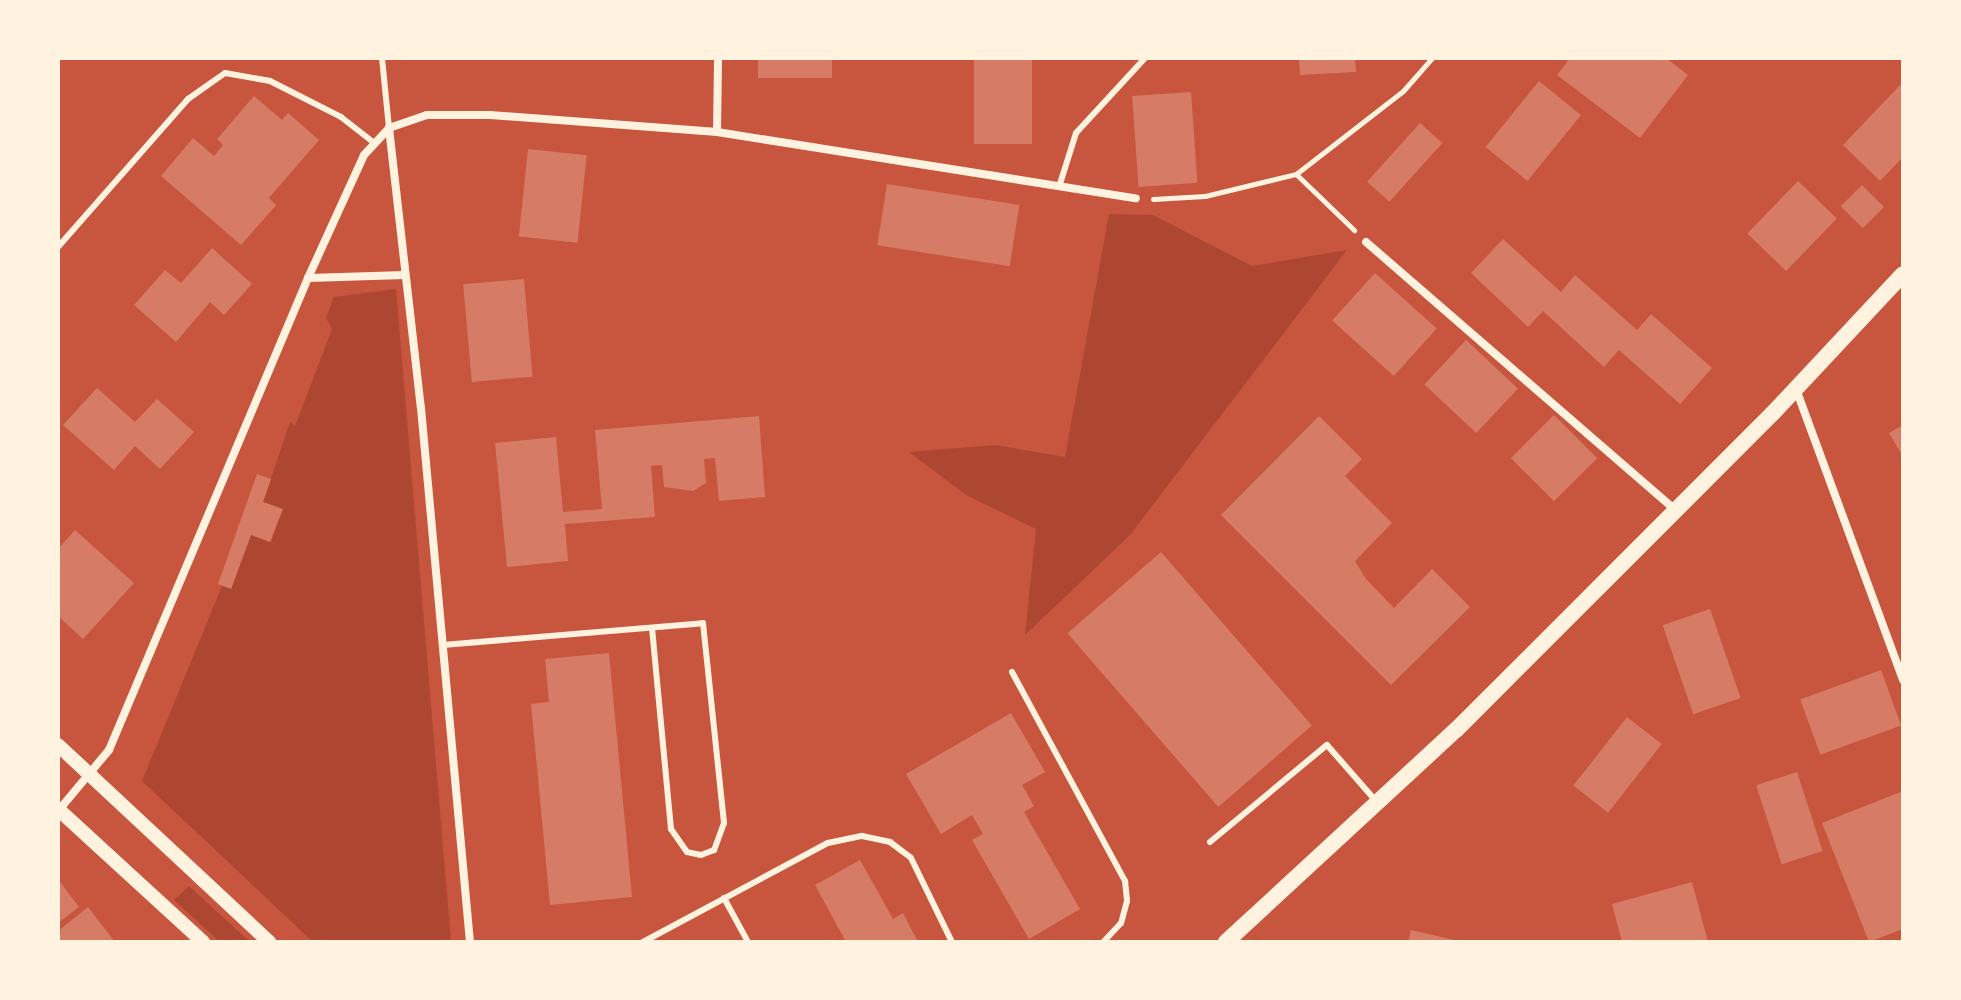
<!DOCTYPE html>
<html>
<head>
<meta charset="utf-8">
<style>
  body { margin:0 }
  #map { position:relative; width:1961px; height:1000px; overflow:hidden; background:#c8553d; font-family:Inter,sans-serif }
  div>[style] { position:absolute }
  .green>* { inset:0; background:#ae4732 }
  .building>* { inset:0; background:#d67c66; transform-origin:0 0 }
  .path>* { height:5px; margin:-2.5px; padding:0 2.5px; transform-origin:2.5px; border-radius:2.5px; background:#fff3e0 }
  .service>* { height:6px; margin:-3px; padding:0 3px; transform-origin:3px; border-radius:3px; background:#fff3e0 }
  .minor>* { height:8px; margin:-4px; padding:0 4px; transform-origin:4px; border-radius:4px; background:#fff3e0 }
  .tertiary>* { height:14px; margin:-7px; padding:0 7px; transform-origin:7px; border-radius:7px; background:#fff3e0 }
  .secondary>* { height:16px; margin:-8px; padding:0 8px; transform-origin:8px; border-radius:8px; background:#fff3e0 }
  span { translate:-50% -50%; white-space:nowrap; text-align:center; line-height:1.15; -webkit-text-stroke:6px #fff3e0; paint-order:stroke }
  .frame { position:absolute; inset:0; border:60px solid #fff3e0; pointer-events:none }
</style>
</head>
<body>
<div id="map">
  <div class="green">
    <i style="clip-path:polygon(1109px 214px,1153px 215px,1252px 266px,1347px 250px,1130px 535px,1025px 635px,1036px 529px,966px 495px,909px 452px,996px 445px,1065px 457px)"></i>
    <i style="clip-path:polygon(396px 289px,451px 942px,313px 942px,142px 781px,222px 586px,231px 589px,251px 535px,271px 542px,282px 509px,263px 502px,290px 422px,295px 426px,332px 329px,326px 318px,334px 297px)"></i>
    <i style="clip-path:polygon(189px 886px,250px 942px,220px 942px,174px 900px)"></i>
  </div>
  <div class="building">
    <i style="left:758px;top:58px;width:74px;height:20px"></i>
    <i style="left:974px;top:58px;width:58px;height:86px"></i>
    <i style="clip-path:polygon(1299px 58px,1355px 58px,1356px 72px,1300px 75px)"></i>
    <i style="clip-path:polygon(1563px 58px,1666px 58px,1688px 75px,1640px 138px,1557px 75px,1568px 61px)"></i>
    <i style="left:1539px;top:81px;width:54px;height:85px;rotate:39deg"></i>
    <i style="clip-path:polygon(1903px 82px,1903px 157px,1880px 181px,1843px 145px)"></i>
    <i style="left:1191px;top:92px;width:91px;height:59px;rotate:86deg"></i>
    <i style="clip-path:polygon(254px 96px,282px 120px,288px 113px,319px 140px,269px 198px,276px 205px,241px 245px,161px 176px,193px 138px,214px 156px,223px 145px,217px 139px)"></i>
    <i style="left:1420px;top:123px;width:30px;height:79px;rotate:42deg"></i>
    <i style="left:528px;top:149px;width:59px;height:88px;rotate:6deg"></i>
    <i style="left:1798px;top:181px;width:54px;height:73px;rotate:44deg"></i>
    <i style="left:887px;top:184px;width:134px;height:62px;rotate:9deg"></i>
    <i style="left:1862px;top:185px;width:31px;height:30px;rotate:45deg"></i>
    <i style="clip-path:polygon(1503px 239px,1561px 292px,1575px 275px,1637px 330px,1651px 314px,1712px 368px,1680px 404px,1619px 350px,1604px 367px,1543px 311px,1528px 327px,1471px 273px)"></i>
    <i style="clip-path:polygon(212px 248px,252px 284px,224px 315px,210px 302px,176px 342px,134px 305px,165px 270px,181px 283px)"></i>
    <i style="left:1375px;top:273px;width:83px;height:64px;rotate:42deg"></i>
    <i style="left:524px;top:279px;width:98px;height:61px;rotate:85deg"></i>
    <i style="left:1466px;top:340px;width:71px;height:61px;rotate:43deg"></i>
    <i style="clip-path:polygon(97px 388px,135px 422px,157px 399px,194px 432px,160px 469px,135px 446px,114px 470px,63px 425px)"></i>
    <i style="left:1554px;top:415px;width:61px;height:61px;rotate:45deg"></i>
    <i style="clip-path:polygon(759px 416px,765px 497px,719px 501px,715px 458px,704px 459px,706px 483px,693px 491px,664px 487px,662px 465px,651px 466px,655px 517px,565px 524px,568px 561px,507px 567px,495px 443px,556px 437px,563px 512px,602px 509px,595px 430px)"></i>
    <i style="clip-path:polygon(1319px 416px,1362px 459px,1345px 476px,1392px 523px,1355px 561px,1366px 579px,1394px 608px,1432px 569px,1470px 607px,1391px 685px,1221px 515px)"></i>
    <i style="clip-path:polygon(1903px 425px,1903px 457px,1889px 433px)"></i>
    <i style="clip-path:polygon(257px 474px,271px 479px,263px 502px,283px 509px,270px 542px,251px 535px,231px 589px,218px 584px)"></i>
    <i style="clip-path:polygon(75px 530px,134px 583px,83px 639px,58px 616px,58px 549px)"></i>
    <i style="left:1161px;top:552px;width:230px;height:124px;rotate:49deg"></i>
    <i style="left:1710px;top:609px;width:94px;height:50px;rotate:71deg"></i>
    <i style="clip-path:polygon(609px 653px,632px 897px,550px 905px,531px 704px,549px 702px,545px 659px)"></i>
    <i style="left:1881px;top:670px;width:59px;height:86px;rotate:70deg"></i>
    <i style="clip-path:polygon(1011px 713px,1045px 772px,1022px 785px,1034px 806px,1024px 812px,1080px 909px,1029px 939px,972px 840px,983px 834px,972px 815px,941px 834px,906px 774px)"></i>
    <i style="left:1627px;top:717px;width:44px;height:87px;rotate:38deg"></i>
    <i style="left:1797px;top:772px;width:83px;height:43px;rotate:72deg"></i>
    <i style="clip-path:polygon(1903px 791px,1903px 929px,1869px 942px,1822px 823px)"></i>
    <i style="clip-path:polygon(860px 860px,893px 919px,903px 913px,918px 942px,846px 942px,815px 885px)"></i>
    <i style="clip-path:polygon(58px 879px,79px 907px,58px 923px)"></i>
    <i style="clip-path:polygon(1692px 882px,1708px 942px,1622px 942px,1612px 904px)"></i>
    <i style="clip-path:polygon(88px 907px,115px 942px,58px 942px,58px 931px)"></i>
    <i style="clip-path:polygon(1411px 930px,1459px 941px,1459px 942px,1408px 942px)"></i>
  </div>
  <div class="path">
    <i style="left:1296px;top:174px;width:135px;rotate:-37.8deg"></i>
    <i style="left:1403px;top:91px;width:44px;rotate:-48.7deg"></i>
    <i style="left:1153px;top:199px;width:52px;rotate:-3.3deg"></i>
    <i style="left:1205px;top:196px;width:94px;rotate:-13.6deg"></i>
    <i style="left:1296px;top:174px;width:81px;rotate:44deg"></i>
  </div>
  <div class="service">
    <i style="left:382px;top:58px;width:70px;rotate:84.3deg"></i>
    <i style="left:1059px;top:187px;width:57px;rotate:-72.5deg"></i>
    <i style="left:1076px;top:133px;width:102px;rotate:-47.4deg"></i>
    <i style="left:58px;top:247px;width:197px;rotate:-48.7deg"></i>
    <i style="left:188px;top:99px;width:45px;rotate:-35.1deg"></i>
    <i style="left:225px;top:73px;width:46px;rotate:10.1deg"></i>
    <i style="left:270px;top:81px;width:80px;rotate:26.9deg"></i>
    <i style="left:341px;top:117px;width:39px;rotate:38deg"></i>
    <i style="left:443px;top:645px;width:261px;rotate:-4.8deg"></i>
    <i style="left:703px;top:623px;width:201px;rotate:84deg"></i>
    <i style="left:724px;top:823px;width:29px;rotate:110deg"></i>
    <i style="left:714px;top:850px;width:14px;rotate:159deg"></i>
    <i style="left:701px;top:855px;width:14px;rotate:-168deg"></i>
    <i style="left:687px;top:852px;width:28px;rotate:-125deg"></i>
    <i style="left:671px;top:829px;width:202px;rotate:-95.4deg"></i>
    <i style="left:1012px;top:672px;width:238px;rotate:61.6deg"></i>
    <i style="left:1125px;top:881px;width:20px;rotate:84deg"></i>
    <i style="left:1127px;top:901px;width:23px;rotate:105deg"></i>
    <i style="left:1121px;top:923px;width:26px;rotate:133deg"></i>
    <i style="left:1210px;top:842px;width:152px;rotate:-39.7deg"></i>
    <i style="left:1327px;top:745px;width:74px;rotate:48.8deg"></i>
    <i style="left:724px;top:898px;width:50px;rotate:61.4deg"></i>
    <i style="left:643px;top:942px;width:210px;rotate:-28.2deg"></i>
    <i style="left:828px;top:843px;width:35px;rotate:-12deg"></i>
    <i style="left:862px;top:836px;width:29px;rotate:12deg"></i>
    <i style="left:890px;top:842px;width:26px;rotate:37deg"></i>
    <i style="left:911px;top:858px;width:93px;rotate:64deg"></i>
  </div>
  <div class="minor">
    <i style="left:389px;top:128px;width:282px;rotate:83.5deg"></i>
    <i style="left:421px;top:408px;width:536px;rotate:84.76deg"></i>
    <i style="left:717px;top:132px;width:74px;rotate:-89.2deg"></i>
    <i style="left:1366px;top:242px;width:409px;rotate:40.9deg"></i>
    <i style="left:308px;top:278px;width:97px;rotate:-1.8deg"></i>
    <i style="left:1796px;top:389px;width:310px;rotate:69.8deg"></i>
    <i style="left:59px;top:810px;width:78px;rotate:-50.2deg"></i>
    <i style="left:109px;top:750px;width:512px;rotate:-67.14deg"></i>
    <i style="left:308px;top:278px;width:135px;rotate:-65.5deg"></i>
    <i style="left:364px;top:155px;width:37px;rotate:-47deg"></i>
    <i style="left:389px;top:128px;width:40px;rotate:-18.9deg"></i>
    <i style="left:427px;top:115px;width:63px"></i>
    <i style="left:490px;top:115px;width:228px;rotate:4.3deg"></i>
    <i style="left:717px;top:132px;width:424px;rotate:9deg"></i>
  </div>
  <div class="tertiary">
    <i style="left:58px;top:745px;width:289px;rotate:43deg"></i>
    <i style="left:58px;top:809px;width:197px;rotate:42.5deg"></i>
  </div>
  <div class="secondary">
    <i style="left:1226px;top:942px;width:313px;rotate:-42.7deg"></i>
    <i style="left:1456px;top:730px;width:448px;rotate:-45deg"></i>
    <i style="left:1773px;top:413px;width:190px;rotate:-46.9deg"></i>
  </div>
  <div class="frame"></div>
</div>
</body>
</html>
